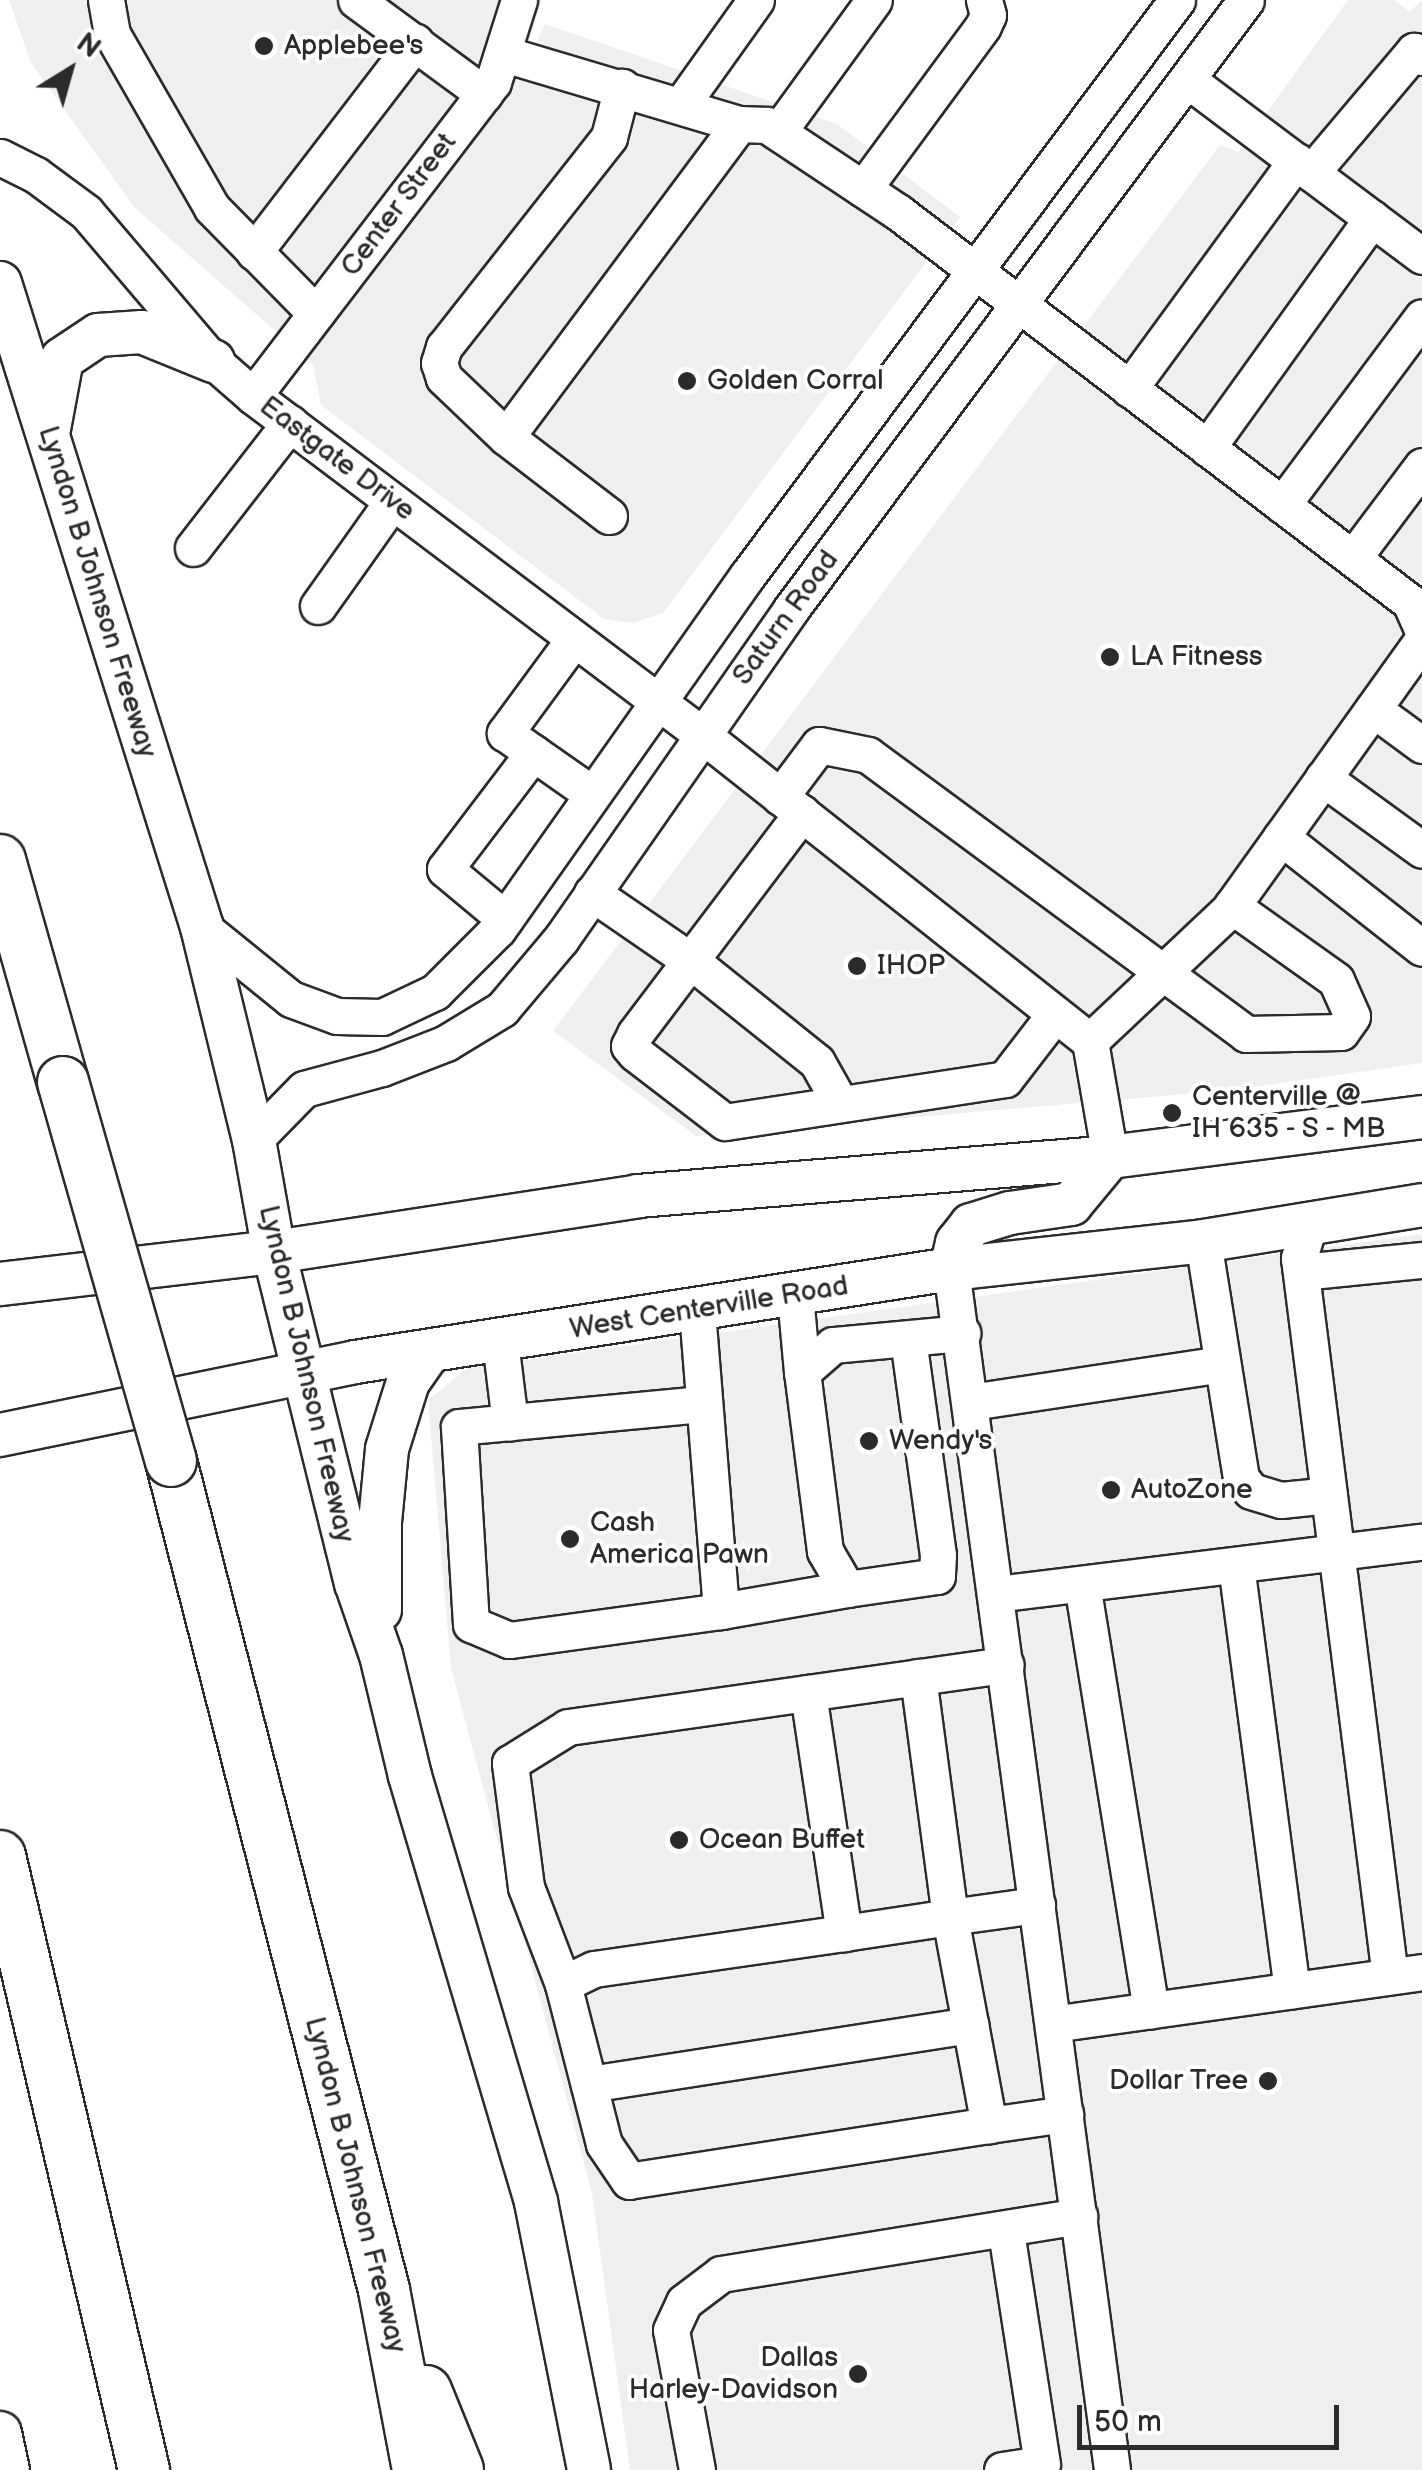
<!DOCTYPE html>
<html>
<head>
<meta charset="utf-8">
<style>
  body { margin:0 }
  #map { position:relative; width:1422px; height:2470px; overflow:hidden; background:#fff; font-family:"Balsamiq Sans",sans-serif }
  div>[style] { position:absolute }
  .built>* { inset:0; background:#efefef }
  .roads { filter:drop-shadow(2px 0 #2b2b2b) drop-shadow(-2px 0 #2b2b2b) drop-shadow(0 2px #2b2b2b) drop-shadow(0 -2px #2b2b2b) }
  .minor>* { height:35px; margin:-17.5px; padding:0 17.5px; transform-origin:17.5px; border-radius:17.5px; background:#fff }
  .major>* { height:42px; margin:-21px; padding:0 21px; transform-origin:21px; border-radius:21px; background:#fff }
  .highway>* { height:50px; margin:-25px; padding:0 25px; transform-origin:25px; border-radius:25px; background:#fff }
  .bridges { filter:drop-shadow(2px 0 #2b2b2b) drop-shadow(-2px 0 #2b2b2b) drop-shadow(0 2px #2b2b2b) drop-shadow(0 -2px #2b2b2b) }
  .highway-bridge>* { height:50px; margin:-25px; padding:0 25px; transform-origin:25px; border-radius:25px; background:#fff }
  .dots>* { width:28px; height:28px; translate:-50% -50%; box-sizing:border-box; border:5px solid #fff; border-radius:50% }
  span { translate:-50% -50%; white-space:nowrap; text-align:center; line-height:1.15; -webkit-text-stroke:8px #fff; paint-order:stroke }
  .poi-label { font-size:28px; color:#2b2b2b }
  .left { translate:0 -50%; text-align:left }
  .right { translate:-100% -50%; text-align:right }
  .street-label { font-size:28px; color:#2b2b2b }
  .north { position:absolute; left:20px; top:20px; width:100px; height:100px; -webkit-text-stroke:8px #fff; paint-order:stroke; rotate:37deg; font-size:28px; font-weight:700; line-height:40px; text-align:center; color:#2b2b2b }
  .north::after { content:''; display:block; margin:auto; width:35px; height:45px; background:#2b2b2b; clip-path:polygon(50% 0,100% 100%,50% 72%,0 100%) }
  .scale { position:absolute; left:1077px; top:2405px; width:262px; height:45px; box-sizing:border-box; border:5px solid #2b2b2b; border-top:0; padding-left:12px; font-size:30px; line-height:35px; white-space:nowrap; color:#2b2b2b; -webkit-text-stroke:8px #fff; paint-order:stroke }
</style>
</head>
<body>
<div id="map">
  <div class="built">
    <i style="clip-path:polygon(9px 0,542px 0,514px 92px,545px 24px,837px 124px,960px 217px,663px 613px,633px 623px,604px 619px,321px 405px,313px 364px,135px 208px,31px 63px)"></i>
    <i style="clip-path:polygon(1348px 0,1394px 0,1410px 12px,1422px 0,1422px 1063px,1231px 1090px,696px 1136px,553px 1031px,1220px 145px,1238px 152px)"></i>
    <i style="clip-path:polygon(1422px 1234px,1422px 2470px,630px 2470px,592px 2193px,451px 1668px,428px 1400px,468px 1368px)"></i>
  </div>
  <div class="roads">
    <div class="minor">
      <i style="left:106px;top:0;width:35px;rotate:80deg"></i>
      <i style="left:112px;top:34px;width:201px;rotate:60.1deg"></i>
      <i style="left:212px;top:208px;width:148px;rotate:45.5deg"></i>
      <i style="left:356px;top:0;width:159px;rotate:36.3deg"></i>
      <i style="left:504px;top:54px;width:245px;rotate:16.6deg"></i>
      <i style="left:739px;top:124px;width:28px;rotate:2deg"></i>
      <i style="left:767px;top:125px;width:157px;rotate:33.6deg"></i>
      <i style="left:898px;top:212px;width:644px;rotate:37.3deg"></i>
      <i style="left:1410px;top:602px;width:30px;rotate:66deg"></i>
      <i style="left:1189px;top:81px;width:291px;rotate:36.9deg"></i>
      <i style="left:681px;top:105px;width:129px;rotate:-54.5deg"></i>
      <i style="left:778px;top:132px;width:163px;rotate:-54deg"></i>
      <i style="left:0;top:157px;width:40px;rotate:26.6deg"></i>
      <i style="left:36px;top:175px;width:62px;rotate:36.5deg"></i>
      <i style="left:86px;top:212px;width:196px;rotate:49.6deg"></i>
      <i style="left:213px;top:361px;width:53px;rotate:41.2deg"></i>
      <i style="left:253px;top:396px;width:561px;rotate:37.03deg"></i>
      <i style="left:701px;top:734px;width:496px;rotate:38.3deg"></i>
      <i style="left:1311px;top:173px;width:160px;rotate:-49.8deg"></i>
      <i style="left:1414px;top:51px;width:10px;rotate:37deg"></i>
      <i style="left:863px;top:189px;width:202px;rotate:-53.6deg"></i>
      <i style="left:983px;top:26px;width:12px;rotate:-66deg"></i>
      <i style="left:988px;top:15px;width:16px;rotate:-105deg"></i>
      <i style="left:254px;top:252px;width:265px;rotate:-52.5deg"></i>
      <i style="left:1129px;top:389px;width:283px;rotate:-53.8deg"></i>
      <i style="left:253px;top:396px;width:395px;rotate:-52.6deg"></i>
      <i style="left:493px;top:82px;width:86px;rotate:-72.4deg"></i>
      <i style="left:506px;top:437px;width:390px;rotate:-53.3deg"></i>
      <i style="left:1207px;top:448px;width:283px;rotate:-54.3deg"></i>
      <i style="left:1282px;top:505px;width:234px;rotate:-53.3deg"></i>
      <i style="left:609px;top:516px;width:130px;rotate:-142.5deg"></i>
      <i style="left:506px;top:437px;width:86px;rotate:-136.4deg"></i>
      <i style="left:444px;top:378px;width:16px;rotate:-108deg"></i>
      <i style="left:439px;top:363px;width:17px;rotate:-73deg"></i>
      <i style="left:444px;top:347px;width:267px;rotate:-51.8deg"></i>
      <i style="left:609px;top:137px;width:52px;rotate:-75.4deg"></i>
      <i style="left:193px;top:548px;width:158px;rotate:-52.2deg"></i>
      <i style="left:1353px;top:558px;width:115px;rotate:-53.1deg"></i>
      <i style="left:318px;top:606px;width:128px;rotate:-54.6deg"></i>
      <i style="left:574px;top:639px;width:117px;rotate:126.3deg"></i>
      <i style="left:505px;top:733px;width:106px;rotate:35deg"></i>
      <i style="left:1373px;top:709px;width:61px;rotate:36.3deg"></i>
      <i style="left:1323px;top:778px;width:122px;rotate:36deg"></i>
      <i style="left:780px;top:797px;width:65px;rotate:-53.1deg"></i>
      <i style="left:819px;top:745px;width:50px;rotate:11.5deg"></i>
      <i style="left:868px;top:755px;width:470px;rotate:36.4deg"></i>
      <i style="left:1246px;top:1034px;width:95px;rotate:-1.2deg"></i>
      <i style="left:1341px;top:1032px;width:19px;rotate:-55deg"></i>
      <i style="left:1352px;top:1016px;width:39px;rotate:-114deg"></i>
      <i style="left:1336px;top:980px;width:128px;rotate:-144.6deg"></i>
      <i style="left:802px;top:813px;width:277px;rotate:127.1deg"></i>
      <i style="left:635px;top:1034px;width:13px;rotate:117deg"></i>
      <i style="left:629px;top:1046px;width:9px;rotate:49deg"></i>
      <i style="left:635px;top:1053px;width:113px;rotate:37.5deg"></i>
      <i style="left:725px;top:1122px;width:283px;rotate:-8.7deg"></i>
      <i style="left:1005px;top:1079px;width:82px;rotate:-52.4deg"></i>
      <i style="left:1281px;top:837px;width:179px;rotate:38.2deg"></i>
      <i style="left:592px;top:893px;width:120px;rotate:34.5deg"></i>
      <i style="left:691px;top:961px;width:161px;rotate:38.7deg"></i>
      <i style="left:817px;top:1062px;width:47px;rotate:60.7deg"></i>
      <i style="left:505px;top:919px;width:78px;rotate:-140.2deg"></i>
      <i style="left:445px;top:869px;width:146px;rotate:-52.8deg"></i>
      <i style="left:202px;top:927px;width:114px;rotate:39deg"></i>
      <i style="left:291px;top:999px;width:49px;rotate:20.3deg"></i>
      <i style="left:337px;top:1016px;width:45px;rotate:1.3deg"></i>
      <i style="left:382px;top:1017px;width:59px;rotate:-25.3deg"></i>
      <i style="left:435px;top:992px;width:89px;rotate:-45deg"></i>
      <i style="left:498px;top:929px;width:432px;rotate:-54.8deg"></i>
      <i style="left:747px;top:576px;width:719px;rotate:-53.26deg"></i>
      <i style="left:254px;top:1140px;width:71px;rotate:-45.6deg"></i>
      <i style="left:304px;top:1089px;width:81px;rotate:-15.1deg"></i>
      <i style="left:382px;top:1068px;width:69px;rotate:-21.3deg"></i>
      <i style="left:446px;top:1043px;width:66px;rotate:-31.3deg"></i>
      <i style="left:502px;top:1009px;width:92px;rotate:-49.9deg"></i>
      <i style="left:561px;top:939px;width:402px;rotate:-55.1deg"></i>
      <i style="left:791px;top:609px;width:760px;rotate:-53.24deg"></i>
      <i style="left:1110px;top:1157px;width:118px;rotate:-99.8deg"></i>
      <i style="left:1090px;top:1041px;width:191px;rotate:-43.3deg"></i>
      <i style="left:1229px;top:910px;width:332px;rotate:-54.4deg"></i>
      <i style="left:1310px;top:1222px;width:38px;rotate:107deg"></i>
      <i style="left:1299px;top:1258px;width:724px;rotate:82.78deg"></i>
      <i style="left:1203px;top:1241px;width:240px;rotate:80.9deg"></i>
      <i style="left:1241px;top:1478px;width:16px;rotate:52deg"></i>
      <i style="left:1251px;top:1491px;width:31px;rotate:17deg"></i>
      <i style="left:1281px;top:1500px;width:48px;rotate:-5.9deg"></i>
      <i style="left:951px;top:1269px;width:1212px;rotate:82.36deg"></i>
      <i style="left:1301px;top:1272px;width:122px;rotate:-5.7deg"></i>
      <i style="left:795px;top:1295px;width:77px;rotate:84.8deg"></i>
      <i style="left:697px;top:1311px;width:301px;rotate:85.4deg"></i>
      <i style="left:721px;top:1611px;width:214px;rotate:172.2deg"></i>
      <i style="left:509px;top:1640px;width:41px;rotate:-157.2deg"></i>
      <i style="left:471px;top:1624px;width:197px;rotate:-93.5deg"></i>
      <i style="left:459px;top:1427px;width:245px;rotate:-5.4deg"></i>
      <i style="left:908px;top:1339px;width:218px;rotate:82.1deg"></i>
      <i style="left:938px;top:1555px;width:21px;rotate:93deg"></i>
      <i style="left:937px;top:1576px;width:91px;rotate:171.8deg"></i>
      <i style="left:847px;top:1589px;width:44px;rotate:-120.1deg"></i>
      <i style="left:825px;top:1551px;width:180px;rotate:-97.3deg"></i>
      <i style="left:802px;top:1372px;width:41px;rotate:-41.1deg"></i>
      <i style="left:833px;top:1345px;width:130px;rotate:-5.3deg"></i>
      <i style="left:500px;top:1341px;width:82px;rotate:83deg"></i>
      <i style="left:971px;top:1402px;width:254px;rotate:-8.6deg"></i>
      <i style="left:1236px;top:1565px;width:429px;rotate:82.5deg"></i>
      <i style="left:1082px;top:1584px;width:432px;rotate:80.8deg"></i>
      <i style="left:996px;top:1594px;width:429px;rotate:-7deg"></i>
      <i style="left:721px;top:1611px;width:128px;rotate:-9.9deg"></i>
      <i style="left:918px;top:1677px;width:242px;rotate:82.4deg"></i>
      <i style="left:950px;top:1917px;width:212px;rotate:79.4deg"></i>
      <i style="left:989px;top:2125px;width:364px;rotate:171.2deg"></i>
      <i style="left:629px;top:2181px;width:45px;rotate:-124deg"></i>
      <i style="left:604px;top:2144px;width:165px;rotate:-104.4deg"></i>
      <i style="left:563px;top:1984px;width:34px;rotate:-26deg"></i>
      <i style="left:594px;top:1969px;width:253px;rotate:-8.2deg"></i>
      <i style="left:844px;top:1933px;width:107px;rotate:-8.6deg"></i>
      <i style="left:950px;top:1917px;width:88px;rotate:-7.9deg"></i>
      <i style="left:808px;top:1693px;width:243px;rotate:81.5deg"></i>
      <i style="left:563px;top:1984px;width:104px;rotate:-110.9deg"></i>
      <i style="left:526px;top:1887px;width:125px;rotate:-97.4deg"></i>
      <i style="left:510px;top:1763px;width:68px;rotate:-31.8deg"></i>
      <i style="left:568px;top:1727px;width:442px;rotate:-8.1deg"></i>
      <i style="left:1053px;top:2024px;width:373px;rotate:-8deg"></i>
      <i style="left:589px;top:2084px;width:386px;rotate:-8.8deg"></i>
      <i style="left:989px;top:2125px;width:77px;rotate:-8.2deg"></i>
      <i style="left:697px;top:2470px;width:142px;rotate:-100.5deg"></i>
      <i style="left:671px;top:2330px;width:31px;rotate:-65deg"></i>
      <i style="left:684px;top:2302px;width:46px;rotate:-37.1deg"></i>
      <i style="left:721px;top:2274px;width:363px;rotate:-9.2deg"></i>
      <i style="left:1002px;top:2470px;width:40px;rotate:-8.5deg"></i>
      <i style="left:1042px;top:2464px;width:236px;rotate:-98.8deg"></i>
    </div>
    <div class="major">
      <i style="left:0;top:283px;width:675px;rotate:72.59deg"></i>
      <i style="left:202px;top:927px;width:219px;rotate:76.3deg"></i>
      <i style="left:254px;top:1140px;width:114px;rotate:79.9deg"></i>
      <i style="left:274px;top:1252px;width:341px;rotate:76.1deg"></i>
      <i style="left:356px;top:1583px;width:76px;rotate:70.9deg"></i>
      <i style="left:381px;top:1655px;width:124px;rotate:76.5deg"></i>
      <i style="left:410px;top:1776px;width:444px;rotate:73.5deg"></i>
      <i style="left:536px;top:2202px;width:273px;rotate:78.8deg"></i>
      <i style="left:49px;top:429px;width:71px;rotate:-79.5deg"></i>
      <i style="left:62px;top:359px;width:43px;rotate:-33.7deg"></i>
      <i style="left:98px;top:335px;width:44px;rotate:-3.9deg"></i>
      <i style="left:142px;top:332px;width:77px;rotate:22.2deg"></i>
      <i style="left:951px;top:1269px;width:27px;rotate:-77deg"></i>
      <i style="left:957px;top:1243px;width:23px;rotate:-52deg"></i>
      <i style="left:971px;top:1225px;width:41px;rotate:-17.1deg"></i>
      <i style="left:1010px;top:1213px;width:62px;rotate:-8.4deg"></i>
      <i style="left:1071px;top:1204px;width:61px;rotate:-50.3deg"></i>
      <i style="left:0;top:1284px;width:276px;rotate:-6.7deg"></i>
      <i style="left:274px;top:1252px;width:368px;rotate:-8.7deg"></i>
      <i style="left:638px;top:1196px;width:474px;rotate:-4.7deg"></i>
      <i style="left:1110px;top:1157px;width:315px;rotate:-7.3deg"></i>
      <i style="left:0;top:1435px;width:362px;rotate:-11.6deg"></i>
      <i style="left:355px;top:1362px;width:603px;rotate:-8.87deg"></i>
      <i style="left:951px;top:1269px;width:254px;rotate:-6.3deg"></i>
      <i style="left:1203px;top:1241px;width:222px;rotate:-9.3deg"></i>
      <i style="left:380px;top:1610px;width:88px;rotate:-90deg"></i>
      <i style="left:380px;top:1522px;width:73px;rotate:-84.5deg"></i>
      <i style="left:387px;top:1449px;width:70px;rotate:-72.6deg"></i>
      <i style="left:408px;top:1382px;width:35px;rotate:-55deg"></i>
      <i style="left:0;top:2433px;width:38px;rotate:78deg"></i>
    </div>
    <div class="highway">
      <i style="left:0;top:860px;width:231px;rotate:74.2deg"></i>
      <i style="left:171px;top:1461px;width:856px;rotate:75.59deg"></i>
      <i style="left:384px;top:2290px;width:183px;rotate:79.3deg"></i>
      <i style="left:0;top:1856px;width:631px;rotate:76.8deg"></i>
      <i style="left:426px;top:2391px;width:85px;rotate:67.9deg"></i>
    </div>
  </div>
  <div class="bridges">
    <div class="highway-bridge">
      <i style="left:63px;top:1082px;width:394px;rotate:74.1deg"></i>
    </div>
  </div>
  <div class="dots">
    <i style="left:264px;top:46px;background:#2b2b2b"></i>
    <i style="left:687px;top:381px;background:#2b2b2b"></i>
    <i style="left:1110px;top:657px;background:#2b2b2b"></i>
    <i style="left:857px;top:966px;background:#2b2b2b"></i>
    <i style="left:1172px;top:1113px;background:#2b2b2b"></i>
    <i style="left:869px;top:1441px;background:#2b2b2b"></i>
    <i style="left:1111px;top:1490px;background:#2b2b2b"></i>
    <i style="left:570px;top:1539px;background:#2b2b2b"></i>
    <i style="left:679px;top:1840px;background:#2b2b2b"></i>
    <i style="left:1268px;top:2081px;background:#2b2b2b"></i>
    <i style="left:858px;top:2374px;background:#2b2b2b"></i>
  </div>
  <div class="poi-label">
    <span class="left" style="left:284px;top:46px">Applebee's</span>
    <span class="left" style="left:707px;top:381px">Golden Corral</span>
    <span class="left" style="left:1130px;top:657px">LA Fitness</span>
    <span class="left" style="left:877px;top:966px">IHOP</span>
    <span class="left" style="left:1192px;top:1113px">Centerville @<br>IH 635 - S - MB</span>
    <span class="left" style="left:889px;top:1441px">Wendy's</span>
    <span class="left" style="left:1131px;top:1490px">AutoZone</span>
    <span class="left" style="left:590px;top:1539px">Cash<br>America Pawn</span>
    <span class="left" style="left:699px;top:1840px">Ocean Buffet</span>
    <span class="right" style="left:1248px;top:2081px">Dollar Tree</span>
    <span class="right" style="left:838px;top:2374px">Dallas<br>Harley-Davidson</span>
  </div>
  <div class="street-label">
    <span style="left:399px;top:205px;rotate:-53deg">Center Street</span>
    <span style="left:337px;top:459px;rotate:37deg">Eastgate Drive</span>
    <span style="left:97px;top:592px;rotate:73deg">Lyndon B Johnson Freeway</span>
    <span style="left:786px;top:618px;rotate:-54deg">Saturn Road</span>
    <span style="left:709px;top:1308px;rotate:-9deg">West Centerville Road</span>
    <span style="left:306px;top:1374px;rotate:77deg">Lyndon B Johnson Freeway</span>
    <span style="left:355px;top:2185px;rotate:76deg">Lyndon B Johnson Freeway</span>
  </div>
  <div class="north">N</div>
  <div class="scale">50 m</div>
</div>
</body>
</html>
